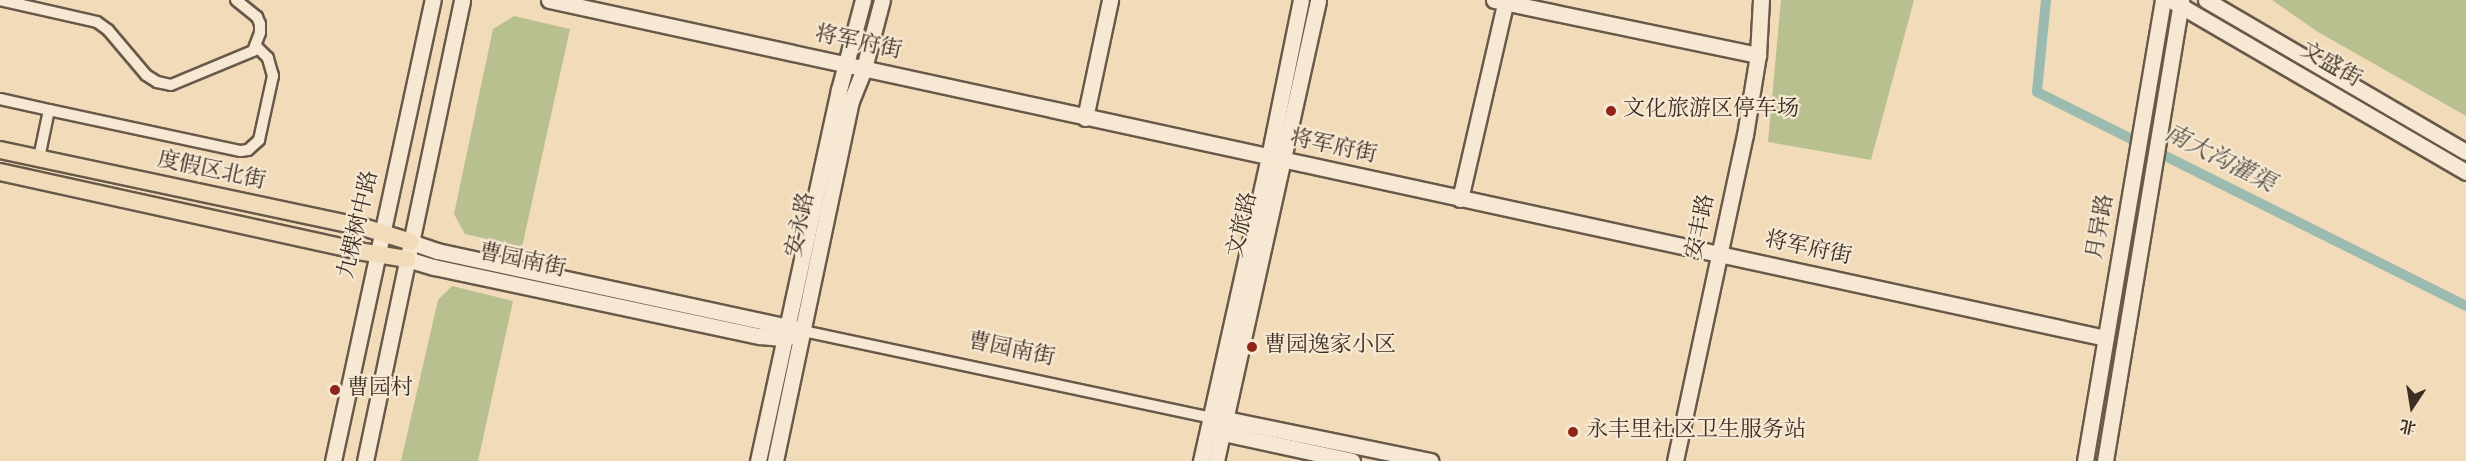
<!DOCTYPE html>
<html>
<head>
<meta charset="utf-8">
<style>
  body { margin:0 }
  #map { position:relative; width:2466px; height:461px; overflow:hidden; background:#f1dbb9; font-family:"Sorts Mill Goudy","Noto Serif SC",serif }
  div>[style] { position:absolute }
  .green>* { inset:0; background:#b9c090 }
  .canal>* { height:10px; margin:-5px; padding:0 5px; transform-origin:5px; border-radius:5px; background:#9bbbb1 }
  .roads { filter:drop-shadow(2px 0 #68594a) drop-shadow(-2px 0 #68594a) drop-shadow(0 2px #68594a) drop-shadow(0 -2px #68594a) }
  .street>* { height:10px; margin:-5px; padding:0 5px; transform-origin:5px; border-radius:5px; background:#f6e8d2 }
  .secondary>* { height:15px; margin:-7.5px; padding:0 7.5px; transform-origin:7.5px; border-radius:7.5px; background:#f6e8d2 }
  .primary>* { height:16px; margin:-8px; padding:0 8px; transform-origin:8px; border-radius:8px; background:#f1dbb9 }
  .dots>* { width:16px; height:16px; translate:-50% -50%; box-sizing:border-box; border:3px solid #f6e8d2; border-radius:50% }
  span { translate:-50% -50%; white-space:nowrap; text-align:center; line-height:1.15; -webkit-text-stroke:4.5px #f6e8d2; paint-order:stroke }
  .street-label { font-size:22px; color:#3b2e25 }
  .poi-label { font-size:22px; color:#3b2e25 }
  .left { translate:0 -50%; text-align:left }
  .water-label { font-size:24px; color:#535148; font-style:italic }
  .north { position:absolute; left:2382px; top:377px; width:60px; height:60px; -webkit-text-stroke:4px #f6e8d2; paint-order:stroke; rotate:192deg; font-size:16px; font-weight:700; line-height:24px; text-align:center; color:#3b2e25 }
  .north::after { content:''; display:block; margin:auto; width:21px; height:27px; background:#3b2e25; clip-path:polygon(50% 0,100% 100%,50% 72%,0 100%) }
</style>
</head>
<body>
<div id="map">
  <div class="green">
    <i style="clip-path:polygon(1781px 0,1914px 0,1871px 160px,1768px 142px)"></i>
    <i style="clip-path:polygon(2272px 0,2466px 0,2466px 116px,2318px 32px)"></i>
    <i style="clip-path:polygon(514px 16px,570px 29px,522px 247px,465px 234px,454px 214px,493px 29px)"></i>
    <i style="clip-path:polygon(452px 286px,513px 301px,478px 461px,401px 461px,438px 300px)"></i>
  </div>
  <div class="canal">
    <i style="left:2046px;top:0;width:92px;rotate:95.6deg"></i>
    <i style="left:2037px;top:92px;width:479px;rotate:26.5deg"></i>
  </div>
  <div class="roads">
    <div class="street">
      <i style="left:0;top:0;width:99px;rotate:12.8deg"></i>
      <i style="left:97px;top:22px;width:14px;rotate:36deg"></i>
      <i style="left:108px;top:30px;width:59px;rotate:49.8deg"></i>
      <i style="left:146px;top:75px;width:13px;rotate:32deg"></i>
      <i style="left:157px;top:82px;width:14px;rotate:12deg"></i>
      <i style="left:171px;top:85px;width:89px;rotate:-22.5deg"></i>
      <i style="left:253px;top:51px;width:19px;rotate:-69deg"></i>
      <i style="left:260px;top:33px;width:9px;rotate:-90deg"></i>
      <i style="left:260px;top:24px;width:8px;rotate:-113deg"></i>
      <i style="left:257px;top:17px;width:27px;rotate:-141deg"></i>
      <i style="left:0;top:99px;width:50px;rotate:12.7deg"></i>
      <i style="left:49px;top:110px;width:49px;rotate:101.8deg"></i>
      <i style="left:49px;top:110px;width:196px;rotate:12.1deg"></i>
      <i style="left:241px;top:151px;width:7px;rotate:-8deg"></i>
      <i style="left:248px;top:150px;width:15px;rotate:-42deg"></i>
      <i style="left:259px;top:140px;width:66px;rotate:-77.7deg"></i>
      <i style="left:273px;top:76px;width:19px;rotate:-106deg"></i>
      <i style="left:268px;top:58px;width:17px;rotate:-135deg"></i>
      <i style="left:803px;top:331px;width:415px;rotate:12deg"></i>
    </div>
    <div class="secondary">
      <i style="left:549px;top:0;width:1593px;rotate:12.25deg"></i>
      <i style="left:1494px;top:0;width:270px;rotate:11.8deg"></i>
      <i style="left:2206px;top:0;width:301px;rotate:30.3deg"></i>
      <i style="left:2174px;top:2px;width:338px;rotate:30.2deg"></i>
      <i style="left:1085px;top:118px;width:121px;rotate:-78deg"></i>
      <i style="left:1460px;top:199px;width:204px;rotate:-77deg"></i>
      <i style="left:411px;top:242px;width:28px;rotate:19deg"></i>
      <i style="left:437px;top:251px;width:368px;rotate:12.2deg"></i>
      <i style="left:407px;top:259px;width:28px;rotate:17deg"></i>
      <i style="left:434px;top:267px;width:333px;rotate:12deg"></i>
      <i style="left:760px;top:336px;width:25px;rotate:5deg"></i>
      <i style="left:785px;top:338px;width:11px;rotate:-22deg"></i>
      <i style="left:1216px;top:417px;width:219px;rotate:11.6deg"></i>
      <i style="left:1217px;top:426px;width:9px;rotate:49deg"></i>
      <i style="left:1223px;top:433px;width:132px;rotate:12.2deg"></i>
      <i style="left:333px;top:461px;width:472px;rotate:-77.8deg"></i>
      <i style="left:365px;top:461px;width:471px;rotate:-78.1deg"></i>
      <i style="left:758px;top:461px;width:380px;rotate:-77.7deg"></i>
      <i style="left:839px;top:90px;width:93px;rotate:-75.1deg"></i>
      <i style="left:775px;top:461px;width:368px;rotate:-78.1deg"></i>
      <i style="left:851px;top:101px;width:35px;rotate:-68deg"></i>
      <i style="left:864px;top:68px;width:70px;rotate:-75.2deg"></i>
      <i style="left:1201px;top:461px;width:312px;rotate:-77.4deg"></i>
      <i style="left:1269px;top:157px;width:160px;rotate:-78.5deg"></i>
      <i style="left:1216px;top:461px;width:472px;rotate:-77.5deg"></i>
      <i style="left:1675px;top:461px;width:333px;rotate:-77.9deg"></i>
      <i style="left:1745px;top:135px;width:81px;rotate:-80.8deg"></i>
      <i style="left:1758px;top:55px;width:55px;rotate:-86.9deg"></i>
      <i style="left:2085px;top:461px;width:468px;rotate:-80.4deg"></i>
      <i style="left:2105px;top:461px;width:467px;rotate:-80.6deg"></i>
    </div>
    <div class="primary">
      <i style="left:0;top:150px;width:371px;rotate:12deg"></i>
      <i style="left:363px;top:227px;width:50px;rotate:17.4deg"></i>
      <i style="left:0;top:172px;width:367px;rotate:12.4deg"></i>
      <i style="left:358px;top:251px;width:50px;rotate:9.3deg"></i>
    </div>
  </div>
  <div class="dots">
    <i style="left:1611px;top:111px;background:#8f2418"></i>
    <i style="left:1252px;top:347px;background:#8f2418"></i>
    <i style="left:335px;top:390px;background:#8f2418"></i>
    <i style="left:1573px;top:432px;background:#8f2418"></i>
  </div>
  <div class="street-label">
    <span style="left:858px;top:44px;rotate:12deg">将军府街</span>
    <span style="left:2330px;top:66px;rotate:30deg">文盛街</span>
    <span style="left:1333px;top:148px;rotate:12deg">将军府街</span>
    <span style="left:211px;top:172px;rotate:12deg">度假区北街</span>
    <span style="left:360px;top:225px;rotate:-77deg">九棵树中路</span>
    <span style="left:802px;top:225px;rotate:-78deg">安永路</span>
    <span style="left:1244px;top:225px;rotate:-77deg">文旅路</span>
    <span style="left:1702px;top:227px;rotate:-78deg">安丰路</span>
    <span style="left:2102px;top:227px;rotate:-80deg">月异路</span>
    <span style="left:1808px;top:250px;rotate:12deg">将军府街</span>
    <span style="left:522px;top:262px;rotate:12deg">曹园南街</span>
    <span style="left:1011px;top:351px;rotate:12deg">曹园南街</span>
  </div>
  <div class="poi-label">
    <span class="left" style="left:1623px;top:111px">文化旅游区停车场</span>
    <span class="left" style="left:1264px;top:347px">曹园逸家小区</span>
    <span class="left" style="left:347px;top:390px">曹园村</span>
    <span class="left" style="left:1586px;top:432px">永丰里社区卫生服务站</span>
  </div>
  <div class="water-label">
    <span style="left:2219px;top:160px;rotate:27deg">南大沟灌渠</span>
  </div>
  <div class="north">北</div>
</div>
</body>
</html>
